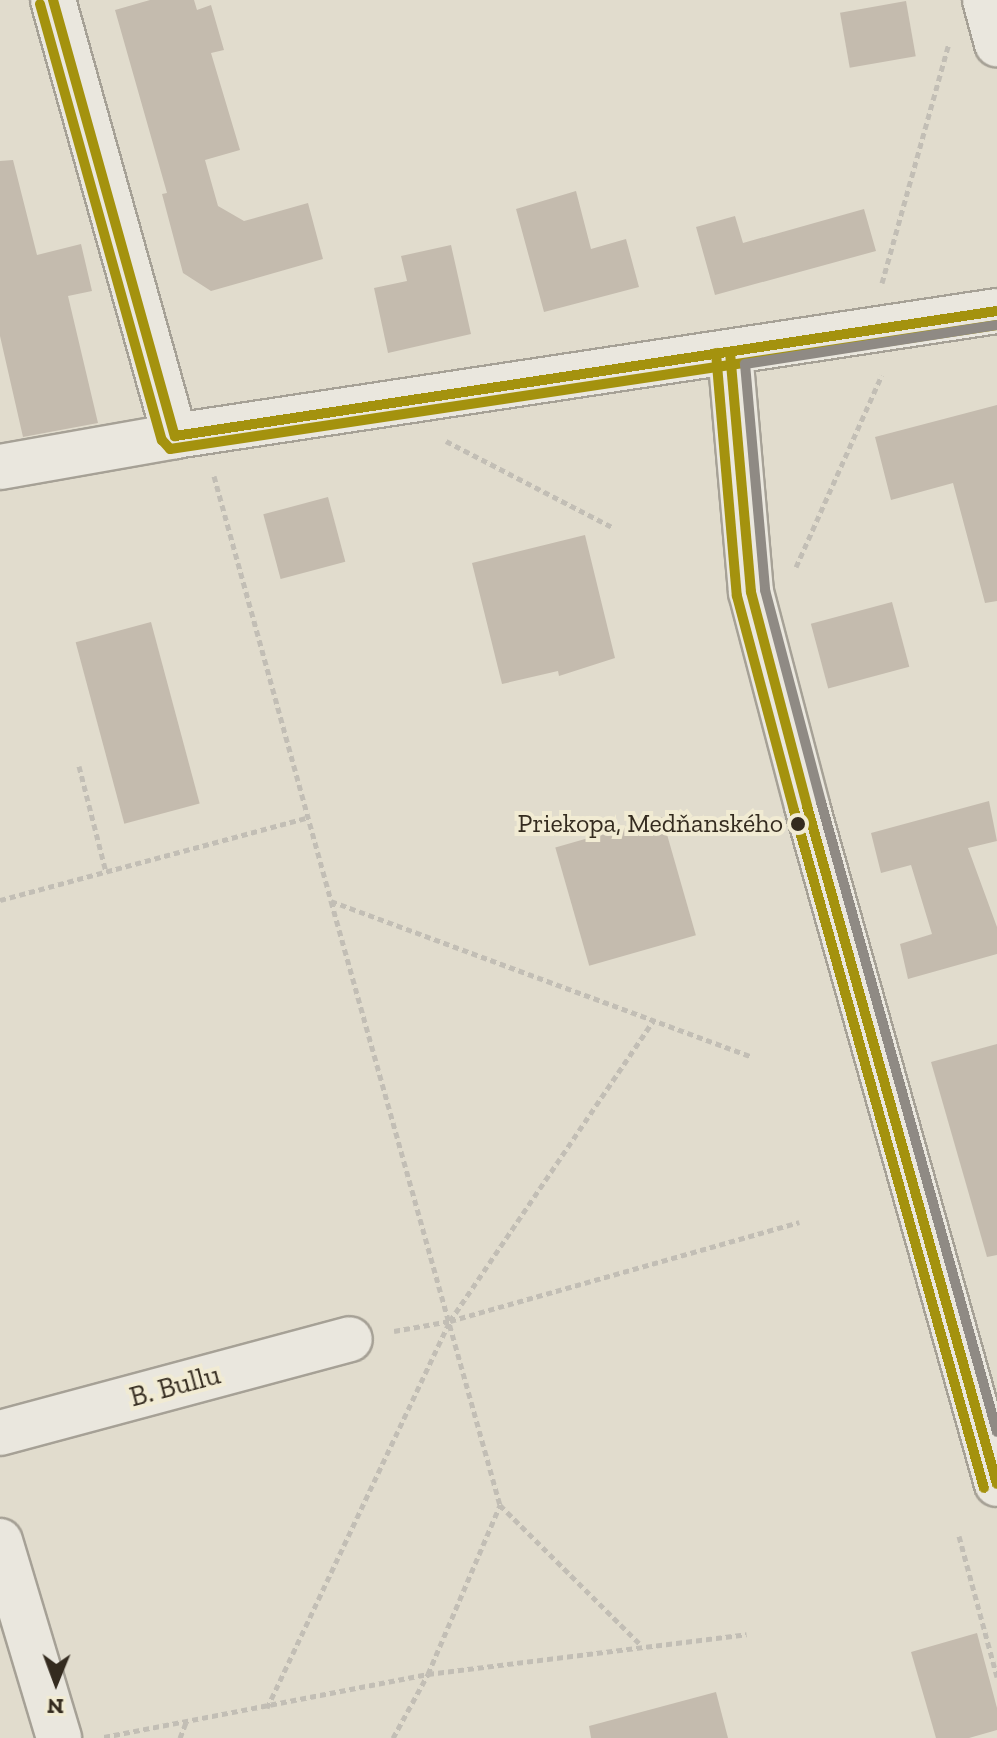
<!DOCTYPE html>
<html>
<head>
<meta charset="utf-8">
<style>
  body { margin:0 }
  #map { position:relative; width:997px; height:1738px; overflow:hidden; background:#e1dccd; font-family:"Zilla Slab",serif }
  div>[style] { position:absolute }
  .building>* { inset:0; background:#c4bbae; transform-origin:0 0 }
  .path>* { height:5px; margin-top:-2.5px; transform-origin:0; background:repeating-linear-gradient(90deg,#c2beb5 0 6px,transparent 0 10px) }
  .roads { filter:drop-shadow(2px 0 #a6a196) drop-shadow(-2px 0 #a6a196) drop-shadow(0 2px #a6a196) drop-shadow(0 -2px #a6a196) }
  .street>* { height:44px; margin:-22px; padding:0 22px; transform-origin:22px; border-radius:22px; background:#eae7de }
  .bus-1>* { height:10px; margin:-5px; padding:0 5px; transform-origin:5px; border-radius:5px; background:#a4920e }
  .bus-2>* { height:10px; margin:-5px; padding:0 5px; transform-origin:5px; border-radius:5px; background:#a4920e }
  .bus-3>* { height:10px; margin:-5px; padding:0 5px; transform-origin:5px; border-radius:5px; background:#8f8a84 }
  .dots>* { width:22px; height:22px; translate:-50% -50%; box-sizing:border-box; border:4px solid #f1ebd3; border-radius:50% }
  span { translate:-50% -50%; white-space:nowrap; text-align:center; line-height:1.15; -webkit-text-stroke:8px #f1ebd3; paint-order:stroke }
  .bus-label { font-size:26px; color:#342b1f }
  .right { translate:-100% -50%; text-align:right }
  .street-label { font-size:28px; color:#342b1f }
  .north { position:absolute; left:16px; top:1642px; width:80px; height:80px; -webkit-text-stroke:6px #f1ebd3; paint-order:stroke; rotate:181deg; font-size:22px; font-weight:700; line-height:32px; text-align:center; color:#342b1f }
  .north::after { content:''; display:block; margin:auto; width:28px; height:36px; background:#342b1f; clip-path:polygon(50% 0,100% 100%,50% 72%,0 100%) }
</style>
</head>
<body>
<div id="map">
  <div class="building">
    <i style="clip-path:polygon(150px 0,194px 0,197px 10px,211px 5px,224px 50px,211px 53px,240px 150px,205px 160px,218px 206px,244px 221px,308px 203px,323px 259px,211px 291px,183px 273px,162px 194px,167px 193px,115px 10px)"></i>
    <i style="left:906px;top:1px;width:56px;height:67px;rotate:80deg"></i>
    <i style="clip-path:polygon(13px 160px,37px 255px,81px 244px,92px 291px,68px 296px,98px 423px,23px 437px,0 336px,0 161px)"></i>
    <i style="clip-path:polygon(576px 191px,591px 249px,626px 239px,639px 287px,544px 312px,516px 209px)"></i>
    <i style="clip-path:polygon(864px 209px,876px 251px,715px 295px,696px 227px,735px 216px,743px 243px)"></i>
    <i style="clip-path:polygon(451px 245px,471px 334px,388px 353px,374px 288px,407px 281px,401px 256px)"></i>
    <i style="clip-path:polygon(997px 405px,997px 601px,985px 603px,953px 483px,891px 500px,875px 437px)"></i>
    <i style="left:328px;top:497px;width:67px;height:67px;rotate:75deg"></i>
    <i style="clip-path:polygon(585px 535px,615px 658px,559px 676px,558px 671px,502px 684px,472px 563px)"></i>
    <i style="left:892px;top:602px;width:67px;height:84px;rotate:75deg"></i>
    <i style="left:151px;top:622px;width:188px;height:78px;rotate:75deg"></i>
    <i style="clip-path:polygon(989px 801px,997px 841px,968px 848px,997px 927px,997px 954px,908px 979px,900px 944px,932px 934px,911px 865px,881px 873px,871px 833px)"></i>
    <i style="left:662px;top:817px;width:123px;height:111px;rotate:74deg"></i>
    <i style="clip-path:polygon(997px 1044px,997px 1255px,987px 1257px,931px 1062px)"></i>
    <i style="clip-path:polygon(977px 1633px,997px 1708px,997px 1730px,969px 1738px,936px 1738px,911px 1652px)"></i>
    <i style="clip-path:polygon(716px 1692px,728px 1738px,591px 1738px,589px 1726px)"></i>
  </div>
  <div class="path">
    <i style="left:882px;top:283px;width:249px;rotate:-74.4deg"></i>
    <i style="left:446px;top:441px;width:187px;rotate:27.4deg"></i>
    <i style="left:214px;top:476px;width:441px;rotate:74.6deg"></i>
    <i style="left:331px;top:901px;width:447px;rotate:20.3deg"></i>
    <i style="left:796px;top:567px;width:210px;rotate:-65.9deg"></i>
    <i style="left:79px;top:766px;width:109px;rotate:75.7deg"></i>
    <i style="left:0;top:900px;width:318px;rotate:-15deg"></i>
    <i style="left:331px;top:901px;width:627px;rotate:74.37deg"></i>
    <i style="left:500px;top:1505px;width:199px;rotate:44.8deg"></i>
    <i style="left:394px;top:1331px;width:57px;rotate:-10.1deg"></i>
    <i style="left:450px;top:1321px;width:363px;rotate:-15.8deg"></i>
    <i style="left:959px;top:1536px;width:146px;rotate:74.9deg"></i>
    <i style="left:267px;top:1708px;width:428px;rotate:-64.7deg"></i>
    <i style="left:450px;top:1321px;width:362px;rotate:-55.9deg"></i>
    <i style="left:104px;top:1737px;width:330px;rotate:-11deg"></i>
    <i style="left:428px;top:1674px;width:321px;rotate:-7.1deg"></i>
    <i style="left:180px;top:1738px;width:17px;rotate:-69deg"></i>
    <i style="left:393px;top:1738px;width:73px;rotate:-61.3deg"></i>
    <i style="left:428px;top:1674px;width:184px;rotate:-66.9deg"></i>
  </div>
  <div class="roads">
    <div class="street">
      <i style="left:53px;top:0;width:453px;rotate:74.4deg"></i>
      <i style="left:985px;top:0;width:46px;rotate:74.7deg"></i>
      <i style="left:730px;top:352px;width:241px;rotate:85deg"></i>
      <i style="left:751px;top:592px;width:221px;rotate:75.3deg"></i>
      <i style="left:807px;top:806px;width:704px;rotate:74.35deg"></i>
      <i style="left:0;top:467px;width:178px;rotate:-10deg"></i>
      <i style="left:175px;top:436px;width:831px;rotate:-8.65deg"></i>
      <i style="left:0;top:1433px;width:362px;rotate:-15deg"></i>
      <i style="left:0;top:1541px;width:206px;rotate:73.3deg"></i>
    </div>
  </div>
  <div class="bus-1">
    <i style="left:53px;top:0;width:453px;rotate:74.4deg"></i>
    <i style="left:175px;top:436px;width:831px;rotate:-8.65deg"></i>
    <i style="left:730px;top:352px;width:241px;rotate:85deg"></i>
    <i style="left:751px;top:592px;width:221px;rotate:75.3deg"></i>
    <i style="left:807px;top:806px;width:704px;rotate:74.35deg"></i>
  </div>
  <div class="bus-2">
    <i style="left:40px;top:4px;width:453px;rotate:74.4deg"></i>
    <i style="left:162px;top:440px;width:12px;rotate:48deg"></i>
    <i style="left:170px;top:449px;width:836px;rotate:-8.53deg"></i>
    <i style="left:716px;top:353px;width:244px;rotate:85.1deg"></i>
    <i style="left:737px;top:596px;width:221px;rotate:75.1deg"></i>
    <i style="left:794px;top:810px;width:704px;rotate:74.35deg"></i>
  </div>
  <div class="bus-3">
    <i style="left:997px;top:325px;width:255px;rotate:171.2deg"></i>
    <i style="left:745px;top:364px;width:227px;rotate:84.9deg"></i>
    <i style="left:765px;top:590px;width:219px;rotate:75.2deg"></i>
    <i style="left:821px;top:802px;width:654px;rotate:74.39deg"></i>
  </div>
  <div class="dots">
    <i style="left:798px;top:824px;background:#342b1f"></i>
  </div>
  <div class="bus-label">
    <span class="right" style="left:783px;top:824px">Priekopa, Medňanského</span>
  </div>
  <div class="street-label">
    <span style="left:175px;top:1386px;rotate:-15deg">B. Bullu</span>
  </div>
  <div class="north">N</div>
</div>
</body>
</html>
